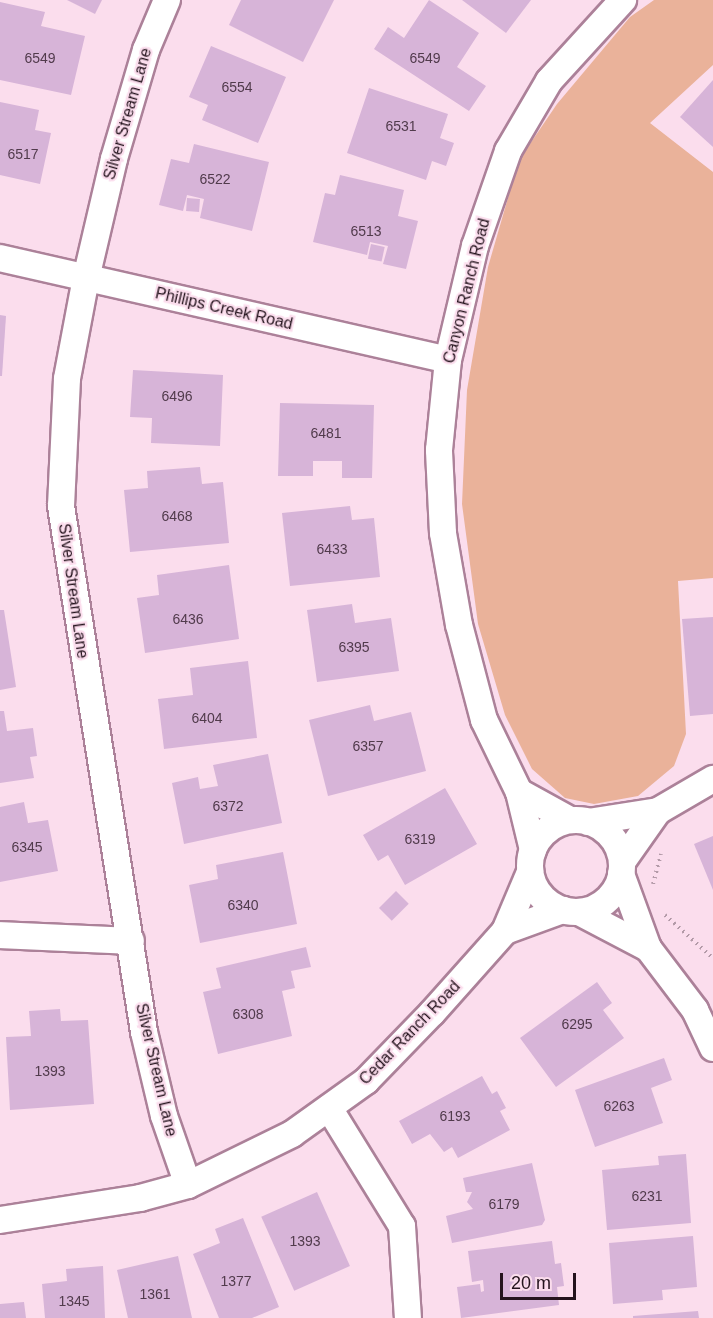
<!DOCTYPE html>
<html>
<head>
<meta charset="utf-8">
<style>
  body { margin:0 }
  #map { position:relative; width:713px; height:1318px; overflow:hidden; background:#fbdded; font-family:Helvetica,sans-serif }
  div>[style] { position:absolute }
  .green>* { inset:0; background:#eab29a }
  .building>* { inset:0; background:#d7b4d8; transform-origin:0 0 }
  .path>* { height:4px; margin-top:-2px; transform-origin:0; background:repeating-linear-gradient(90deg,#b39aa8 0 1.5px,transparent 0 6px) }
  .roads { filter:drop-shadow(2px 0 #ac8199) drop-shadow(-2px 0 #ac8199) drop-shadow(0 2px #ac8199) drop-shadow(0 -2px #ac8199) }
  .minor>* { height:26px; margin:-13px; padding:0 13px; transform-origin:13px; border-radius:13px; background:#fff }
  .minor>.ring { margin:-13px; padding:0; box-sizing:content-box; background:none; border:26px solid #fff; border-radius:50% }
  span { translate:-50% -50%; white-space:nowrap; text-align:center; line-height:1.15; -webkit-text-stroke:4.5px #fbdded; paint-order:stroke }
  .number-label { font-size:14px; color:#513b4c }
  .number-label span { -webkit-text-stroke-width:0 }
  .street-label { font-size:16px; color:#24131d }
  .scale { position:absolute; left:500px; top:1273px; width:76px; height:27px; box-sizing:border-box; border:3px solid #24131d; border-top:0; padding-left:8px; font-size:18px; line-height:21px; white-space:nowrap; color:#24131d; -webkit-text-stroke:4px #fbdded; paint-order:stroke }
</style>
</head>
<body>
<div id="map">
  <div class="green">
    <i style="clip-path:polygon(654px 0,713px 0,713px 65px,650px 123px,713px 172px,713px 578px,678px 581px,686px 734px,674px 766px,638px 796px,594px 804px,565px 798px,532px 769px,505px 715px,478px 624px,462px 504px,467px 390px,488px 267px,519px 160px,557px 104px,630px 17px)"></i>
  </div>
  <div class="building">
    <i style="clip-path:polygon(67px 0,102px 0,95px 14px)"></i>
    <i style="clip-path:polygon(241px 0,334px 0,303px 62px,229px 25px)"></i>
    <i style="clip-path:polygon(429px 0,479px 33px,457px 67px,486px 86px,469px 111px,374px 49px,388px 27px,404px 38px)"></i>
    <i style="clip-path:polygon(462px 0,531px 0,506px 33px)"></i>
    <i style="clip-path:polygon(0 2px,45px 12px,41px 26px,85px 36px,71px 95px,0 80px)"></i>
    <i style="clip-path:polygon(211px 46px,286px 77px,258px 143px,202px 120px,208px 105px,189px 97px)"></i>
    <i style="clip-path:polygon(713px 80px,713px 147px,680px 117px)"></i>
    <i style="clip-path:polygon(369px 88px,448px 114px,440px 138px,454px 143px,446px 166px,432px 161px,426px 180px,347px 153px)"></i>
    <i style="clip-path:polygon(0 102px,39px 110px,35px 130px,51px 133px,40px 184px,0 175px)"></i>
    <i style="clip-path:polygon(194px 144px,269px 162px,252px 231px,200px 218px,204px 199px,187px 195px,183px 211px,159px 205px,171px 159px,189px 163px)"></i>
    <i style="clip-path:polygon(340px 175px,404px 190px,398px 216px,418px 221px,406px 269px,383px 264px,388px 246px,370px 242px,367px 255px,313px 242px,325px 193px,335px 195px)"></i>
    <i style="left:187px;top:198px;width:13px;height:13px;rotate:4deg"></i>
    <i style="left:371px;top:244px;width:14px;height:15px;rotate:12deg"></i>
    <i style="clip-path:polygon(0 315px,6px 316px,2px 376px,0 376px)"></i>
    <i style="clip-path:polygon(133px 370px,223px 375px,220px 446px,151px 443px,152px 418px,130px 417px)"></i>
    <i style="clip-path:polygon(280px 403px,374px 405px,372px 478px,342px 478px,342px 461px,313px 461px,313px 476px,278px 476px)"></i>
    <i style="clip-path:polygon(200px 467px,202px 484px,223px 482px,229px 543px,130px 552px,124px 490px,148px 488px,147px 471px)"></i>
    <i style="clip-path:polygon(350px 506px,352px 520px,374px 518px,380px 577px,290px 586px,282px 513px)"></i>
    <i style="clip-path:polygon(229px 565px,239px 639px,145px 653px,137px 598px,159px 595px,157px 575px)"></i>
    <i style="clip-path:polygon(352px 604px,355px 623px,391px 618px,399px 671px,317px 682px,307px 610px)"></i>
    <i style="clip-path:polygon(0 610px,4px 610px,16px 687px,0 690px)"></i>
    <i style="clip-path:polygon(713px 617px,713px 714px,690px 716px,682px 619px)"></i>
    <i style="clip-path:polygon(248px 661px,257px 738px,164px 749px,158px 699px,193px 695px,190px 668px)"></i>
    <i style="clip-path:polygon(370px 705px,374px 721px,411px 712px,426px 771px,328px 796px,309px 720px)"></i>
    <i style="clip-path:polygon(0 711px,4px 711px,7px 731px,33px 728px,37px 756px,30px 757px,34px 778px,0 783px)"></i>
    <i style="clip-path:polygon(268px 754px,282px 823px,184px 844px,172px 783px,198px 777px,200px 789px,218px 786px,213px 765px)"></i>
    <i style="clip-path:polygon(445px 788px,477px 844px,405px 885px,388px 855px,378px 861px,363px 835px)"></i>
    <i style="clip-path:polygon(24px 802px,28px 823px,48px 820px,58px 871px,0 882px,0 807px)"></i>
    <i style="clip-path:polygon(713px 836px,713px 890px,694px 844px)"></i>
    <i style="clip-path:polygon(283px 852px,297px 924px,200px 943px,189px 885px,218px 879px,216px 865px)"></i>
    <i style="left:396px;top:891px;width:18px;height:24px;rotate:45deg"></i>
    <i style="clip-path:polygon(306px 947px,311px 967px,291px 971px,295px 988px,282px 991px,292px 1036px,218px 1054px,203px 992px,221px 988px,216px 968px)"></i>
    <i style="clip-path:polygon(597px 982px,612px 1003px,603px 1010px,624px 1038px,556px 1087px,520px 1038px)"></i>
    <i style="clip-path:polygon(60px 1009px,61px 1021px,88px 1020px,94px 1104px,10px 1110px,6px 1037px,31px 1036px,29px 1011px)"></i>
    <i style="clip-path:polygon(664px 1058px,672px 1080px,651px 1088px,663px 1123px,595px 1147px,575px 1090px)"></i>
    <i style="clip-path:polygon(482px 1076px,492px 1094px,497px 1091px,506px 1108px,500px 1111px,510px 1130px,458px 1158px,452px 1147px,444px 1152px,430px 1134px,412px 1144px,399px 1121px)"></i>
    <i style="clip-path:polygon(686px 1154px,691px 1223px,607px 1230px,602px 1170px,659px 1165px,658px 1156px)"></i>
    <i style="clip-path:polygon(532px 1163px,545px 1220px,542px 1225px,452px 1243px,446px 1216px,473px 1209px,467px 1202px,472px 1192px,466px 1192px,463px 1178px)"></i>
    <i style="left:317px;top:1192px;width:81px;height:61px;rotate:66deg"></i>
    <i style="clip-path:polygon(243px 1218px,279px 1307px,252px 1318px,219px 1318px,193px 1254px,220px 1243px,215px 1229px)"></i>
    <i style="clip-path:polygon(693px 1236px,697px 1287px,662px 1290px,663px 1300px,613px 1304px,609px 1243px)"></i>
    <i style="clip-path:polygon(552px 1241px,555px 1264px,561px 1263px,564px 1286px,557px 1287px,559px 1305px,461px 1318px,457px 1287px,480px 1284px,481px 1292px,484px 1291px,483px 1280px,472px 1282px,468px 1251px)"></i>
    <i style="clip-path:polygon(178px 1256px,192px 1318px,128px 1318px,117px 1270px)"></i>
    <i style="clip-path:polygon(103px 1266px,105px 1318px,45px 1318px,42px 1284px,67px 1281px,66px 1269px)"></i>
    <i style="clip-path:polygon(24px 1302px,26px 1318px,0 1318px,0 1304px)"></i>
    <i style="clip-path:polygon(698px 1311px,699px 1318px,633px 1318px,633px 1316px)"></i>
  </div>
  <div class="path">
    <i style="left:653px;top:884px;width:31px;rotate:-75deg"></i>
    <i style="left:665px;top:915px;width:64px;rotate:41.9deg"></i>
  </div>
  <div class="roads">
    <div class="minor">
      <i style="left:167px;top:0;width:54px;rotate:112.8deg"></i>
      <i style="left:146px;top:50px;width:114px;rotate:106.4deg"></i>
      <i style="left:114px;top:159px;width:122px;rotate:103.2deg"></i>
      <i style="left:86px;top:278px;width:103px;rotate:100.7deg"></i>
      <i style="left:67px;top:379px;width:127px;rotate:92.7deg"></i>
      <i style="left:61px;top:506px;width:533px;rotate:81.03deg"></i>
      <i style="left:144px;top:1032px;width:86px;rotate:76.6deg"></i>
      <i style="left:164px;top:1116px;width:73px;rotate:70.8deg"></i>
      <i style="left:0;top:258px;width:459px;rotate:12.8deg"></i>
      <i style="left:519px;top:792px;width:58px;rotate:28.8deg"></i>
      <i class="ring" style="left:530px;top:820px;width:66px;height:66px"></i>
      <i style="left:588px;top:822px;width:71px;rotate:-8.9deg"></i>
      <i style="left:658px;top:811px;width:64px;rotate:-30.2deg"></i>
      <i style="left:533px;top:850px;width:60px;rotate:-103.6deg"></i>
      <i style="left:519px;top:792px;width:80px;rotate:-115.9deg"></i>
      <i style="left:484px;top:720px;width:98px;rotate:-104.7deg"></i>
      <i style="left:459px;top:625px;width:93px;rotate:-99.9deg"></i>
      <i style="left:443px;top:533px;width:83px;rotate:-92.8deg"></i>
      <i style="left:439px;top:450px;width:90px;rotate:-84.3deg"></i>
      <i style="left:448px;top:360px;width:117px;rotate:-76.7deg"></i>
      <i style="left:475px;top:246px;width:101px;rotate:-70.8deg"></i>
      <i style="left:508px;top:151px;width:81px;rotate:-59.6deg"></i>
      <i style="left:549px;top:81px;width:110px;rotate:-47.6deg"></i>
      <i style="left:622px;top:862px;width:62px;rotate:-54.8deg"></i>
      <i style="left:621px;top:874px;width:79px;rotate:70deg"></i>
      <i style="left:648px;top:948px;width:78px;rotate:52.8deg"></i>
      <i style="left:695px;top:1010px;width:42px;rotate:64.7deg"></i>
      <i style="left:579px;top:912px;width:78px;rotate:27.6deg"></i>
      <i style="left:505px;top:931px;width:62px;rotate:-19.9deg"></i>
      <i style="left:0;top:935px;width:131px;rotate:2.6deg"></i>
      <i style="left:329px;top:1108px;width:139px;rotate:58.3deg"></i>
      <i style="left:402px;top:1226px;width:92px;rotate:86.3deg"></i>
      <i style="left:0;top:1220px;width:142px;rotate:-8.9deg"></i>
      <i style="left:140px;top:1198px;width:50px;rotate:-15.2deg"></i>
      <i style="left:188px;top:1185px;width:116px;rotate:-26.1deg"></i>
      <i style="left:292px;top:1134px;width:91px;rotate:-35.6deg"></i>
      <i style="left:366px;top:1081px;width:95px;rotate:-45.9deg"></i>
      <i style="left:432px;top:1013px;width:110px;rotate:-48.3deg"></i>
      <i style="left:505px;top:931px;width:64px;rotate:-67deg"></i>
    </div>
  </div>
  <div class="number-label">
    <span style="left:40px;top:58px">6549</span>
    <span style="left:425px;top:58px">6549</span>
    <span style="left:237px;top:87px">6554</span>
    <span style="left:401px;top:126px">6531</span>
    <span style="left:23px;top:154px">6517</span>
    <span style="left:215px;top:179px">6522</span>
    <span style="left:366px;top:231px">6513</span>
    <span style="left:177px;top:396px">6496</span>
    <span style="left:326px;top:433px">6481</span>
    <span style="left:177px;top:516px">6468</span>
    <span style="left:332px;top:549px">6433</span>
    <span style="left:188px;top:619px">6436</span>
    <span style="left:354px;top:647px">6395</span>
    <span style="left:207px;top:718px">6404</span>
    <span style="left:368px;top:746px">6357</span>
    <span style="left:228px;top:806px">6372</span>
    <span style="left:420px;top:839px">6319</span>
    <span style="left:27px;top:847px">6345</span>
    <span style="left:243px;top:905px">6340</span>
    <span style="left:248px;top:1014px">6308</span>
    <span style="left:577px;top:1024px">6295</span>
    <span style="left:50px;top:1071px">1393</span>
    <span style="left:619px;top:1106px">6263</span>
    <span style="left:455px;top:1116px">6193</span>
    <span style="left:647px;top:1196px">6231</span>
    <span style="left:504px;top:1204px">6179</span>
    <span style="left:305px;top:1241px">1393</span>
    <span style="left:236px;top:1281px">1377</span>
    <span style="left:155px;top:1294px">1361</span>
    <span style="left:74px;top:1301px">1345</span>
  </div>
  <div class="street-label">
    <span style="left:128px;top:114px;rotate:-74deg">Silver Stream Lane</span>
    <span style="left:467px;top:291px;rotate:-76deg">Canyon Ranch Road</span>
    <span style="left:224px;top:309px;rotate:13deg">Phillips Creek Road</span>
    <span style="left:73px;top:591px;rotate:82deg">Silver Stream Lane</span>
    <span style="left:410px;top:1033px;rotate:-46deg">Cedar Ranch Road</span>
    <span style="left:156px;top:1070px;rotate:77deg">Silver Stream Lane</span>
  </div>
  <div class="scale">20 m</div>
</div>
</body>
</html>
